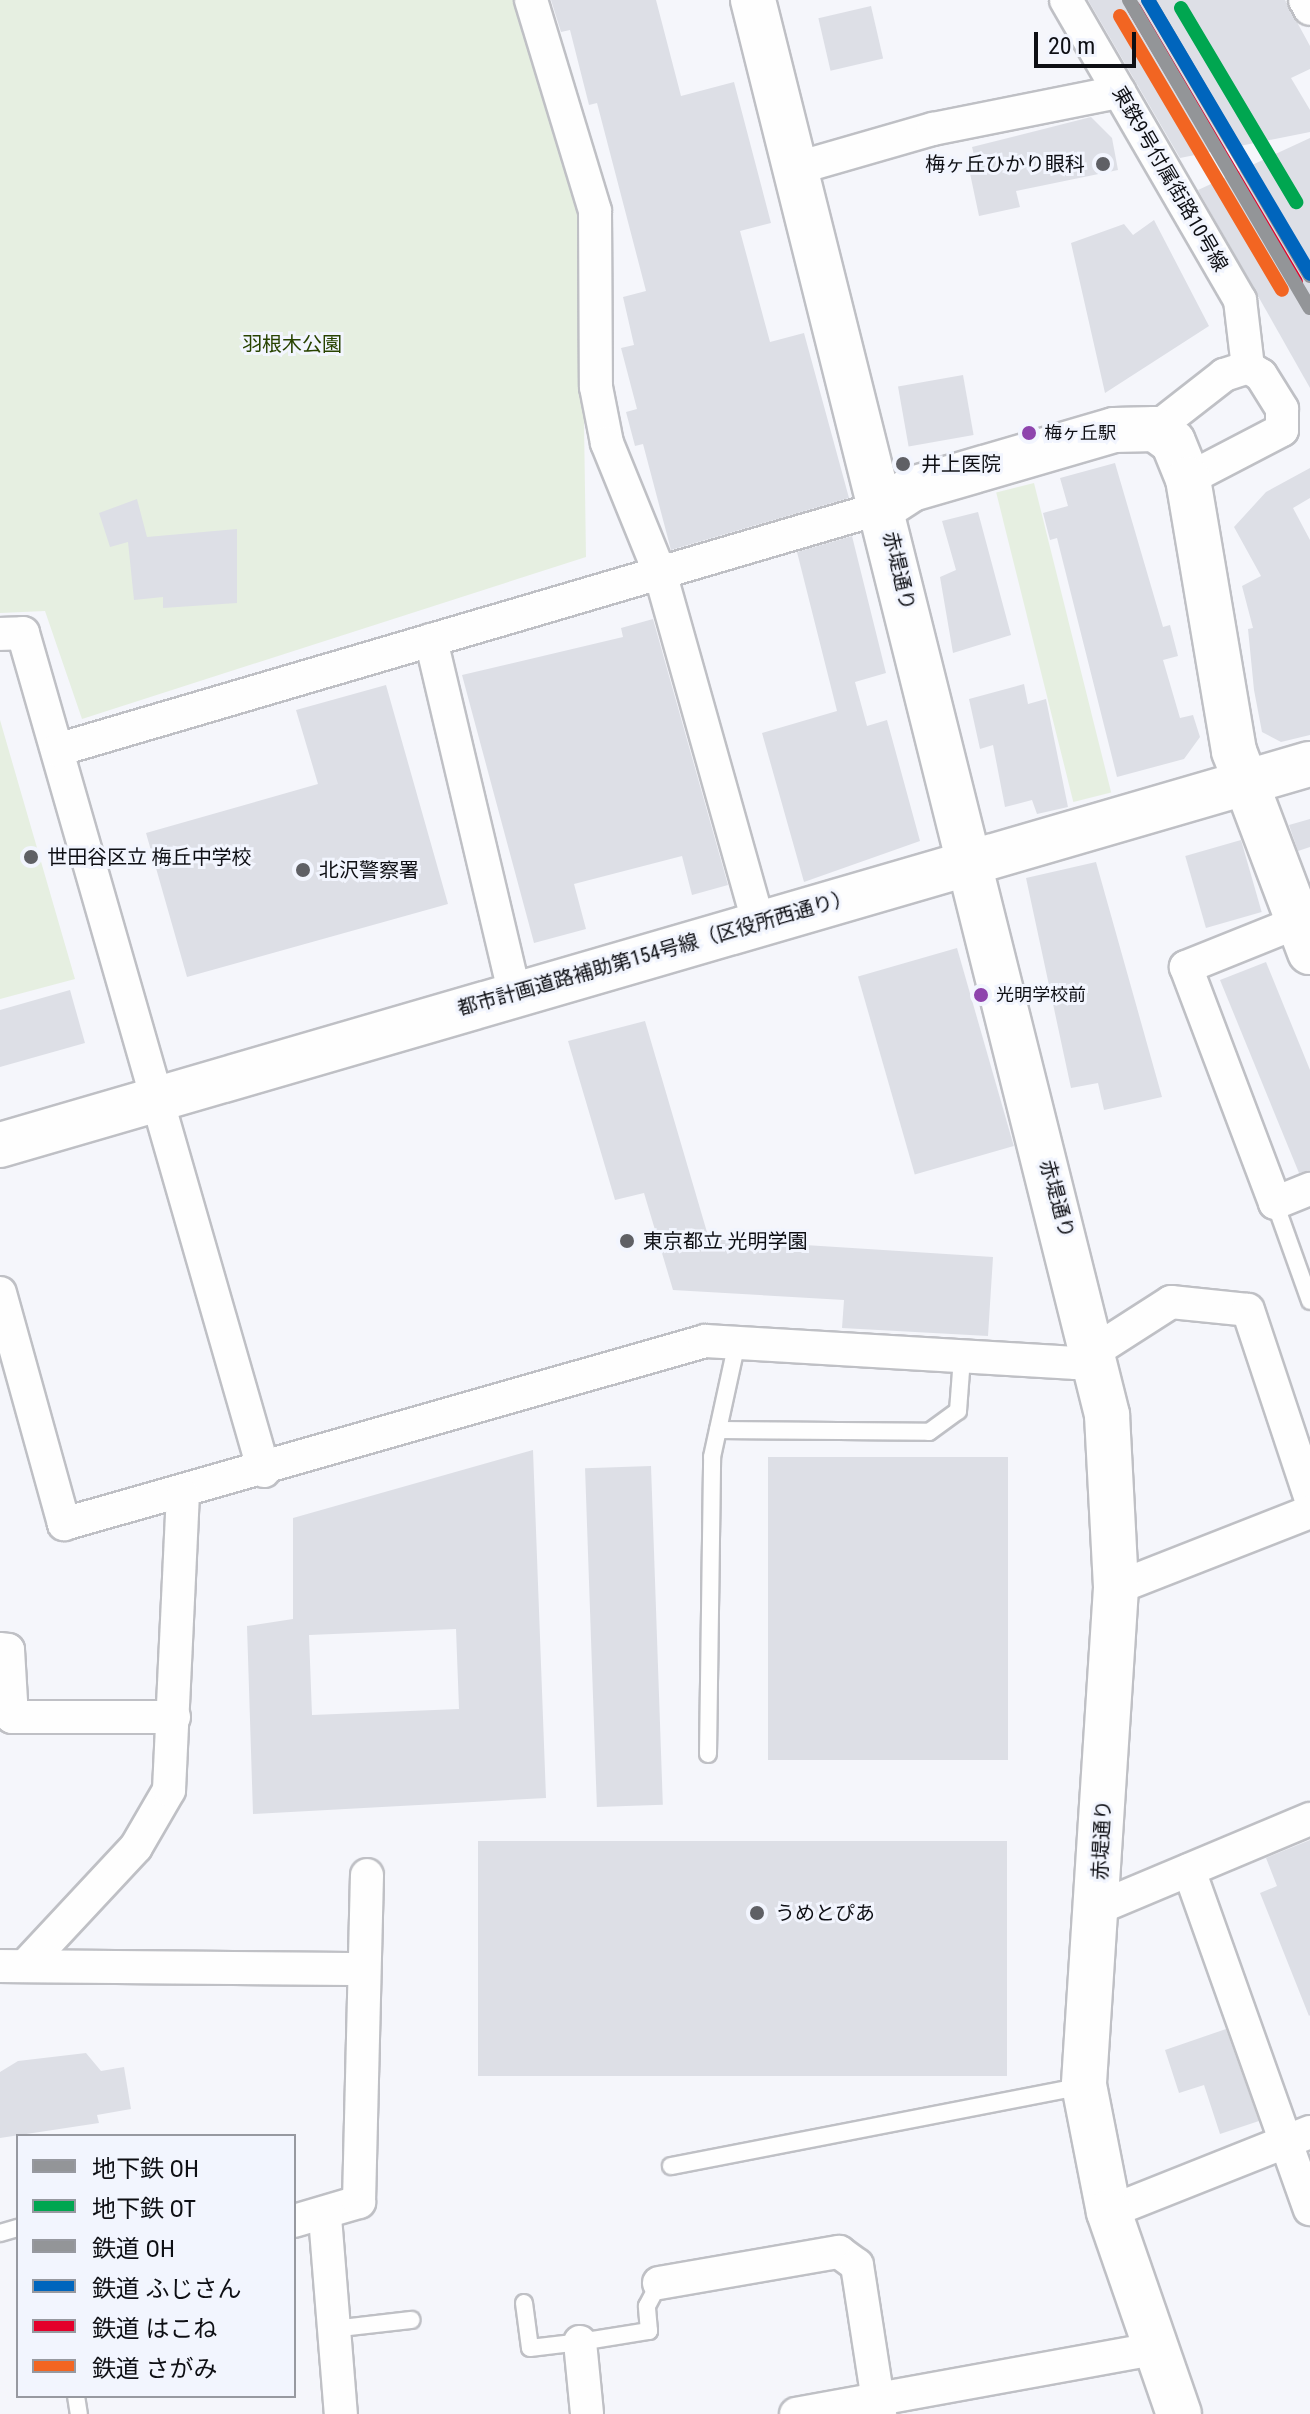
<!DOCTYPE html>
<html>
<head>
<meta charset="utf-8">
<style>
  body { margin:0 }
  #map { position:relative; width:1310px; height:2414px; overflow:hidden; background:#f5f6fb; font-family:"Roboto Condensed","Noto Sans JP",sans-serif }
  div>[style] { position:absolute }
  .green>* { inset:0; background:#e6efe1; transform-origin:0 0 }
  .building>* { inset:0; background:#dddfe6; transform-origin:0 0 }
  .roads { filter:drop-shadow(2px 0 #bfc0c5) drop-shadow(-2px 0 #bfc0c5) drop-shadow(0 2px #bfc0c5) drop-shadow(0 -2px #bfc0c5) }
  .lane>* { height:16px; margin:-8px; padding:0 8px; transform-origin:8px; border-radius:8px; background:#fefefe }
  .street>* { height:32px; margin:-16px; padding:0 16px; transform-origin:16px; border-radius:16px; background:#fefefe }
  .secondary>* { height:44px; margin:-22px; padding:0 22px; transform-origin:22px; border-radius:22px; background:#fefefe }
  .rail-1>* { height:14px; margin:-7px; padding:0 7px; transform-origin:7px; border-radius:7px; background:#939598 }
  .rail-2>* { height:14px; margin:-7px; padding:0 7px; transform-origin:7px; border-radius:7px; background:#0065bd }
  .rail-3>* { height:14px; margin:-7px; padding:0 7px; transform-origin:7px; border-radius:7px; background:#e4002b }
  .rail-4>* { height:14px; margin:-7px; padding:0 7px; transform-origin:7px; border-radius:7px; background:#f26522 }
  .metro-1>* { height:14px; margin:-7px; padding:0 7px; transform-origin:7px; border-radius:7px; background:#939598 }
  .metro-2>* { height:14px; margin:-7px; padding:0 7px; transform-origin:7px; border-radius:7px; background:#00a650 }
  .dots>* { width:22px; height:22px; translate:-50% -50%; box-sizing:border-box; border:4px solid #f2f5fe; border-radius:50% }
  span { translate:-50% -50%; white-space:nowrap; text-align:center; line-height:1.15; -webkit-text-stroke:6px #f2f5fe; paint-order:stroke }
  .bus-label { font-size:18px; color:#0e0f14 }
  .left { translate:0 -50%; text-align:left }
  .poi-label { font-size:20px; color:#0e0f14 }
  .right { translate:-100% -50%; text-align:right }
  .street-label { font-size:20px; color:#0e0f14 }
  .park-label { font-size:20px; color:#284300 }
  .legend { position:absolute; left:16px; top:2134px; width:280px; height:264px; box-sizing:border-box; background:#f2f5fe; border:2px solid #9799a0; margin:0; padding:10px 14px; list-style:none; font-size:24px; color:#0e0f14 }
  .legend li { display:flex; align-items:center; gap:16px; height:40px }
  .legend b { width:40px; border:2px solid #9799a0 }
  .scale { position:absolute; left:1034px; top:32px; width:102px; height:36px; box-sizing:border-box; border:4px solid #0e0f14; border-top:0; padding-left:10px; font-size:24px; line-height:28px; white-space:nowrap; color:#0e0f14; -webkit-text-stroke:6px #f2f5fe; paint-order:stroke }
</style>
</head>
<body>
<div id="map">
  <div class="green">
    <i style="clip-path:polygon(0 0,523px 0,581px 219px,586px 557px,82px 719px,45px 611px,0 613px)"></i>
    <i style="left:1034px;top:483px;width:319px;height:39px;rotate:76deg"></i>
    <i style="clip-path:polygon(0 720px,75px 979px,0 999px)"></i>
  </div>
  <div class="building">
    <i style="clip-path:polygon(551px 0,656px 0,681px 96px,734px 82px,771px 223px,740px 231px,770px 342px,804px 333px,849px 498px,671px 550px,643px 444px,635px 446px,626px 412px,637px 409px,621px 348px,634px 345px,623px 297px,646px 291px,597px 103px,589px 105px,570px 30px,561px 32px)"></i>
    <i style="clip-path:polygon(1088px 0,1285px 0,1310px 46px,1310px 69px,1291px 78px,1310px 110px,1310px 132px,1180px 158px)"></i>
    <i style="left:871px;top:6px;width:54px;height:54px;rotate:77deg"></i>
    <i style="clip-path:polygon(1091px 117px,1112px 138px,1118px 170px,1016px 191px,1020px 207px,979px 216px,968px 164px,976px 163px,972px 147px)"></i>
    <i style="clip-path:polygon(1310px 138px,1310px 388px,1198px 190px)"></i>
    <i style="clip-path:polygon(1154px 220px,1209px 326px,1105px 393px,1071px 243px,1124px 224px,1133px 235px)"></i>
    <i style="left:963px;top:375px;width:61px;height:66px;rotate:80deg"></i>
    <i style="clip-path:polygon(1115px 463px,1163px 627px,1170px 625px,1178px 656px,1163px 660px,1180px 718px,1193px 715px,1200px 737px,1184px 759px,1117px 777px,1057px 538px,1050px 540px,1043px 513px,1068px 506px,1060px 478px)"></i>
    <i style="clip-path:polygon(1310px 468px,1310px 498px,1293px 508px,1310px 540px,1310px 735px,1281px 742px,1262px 732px,1254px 690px,1248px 629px,1253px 628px,1242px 586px,1261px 576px,1234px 527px,1266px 492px)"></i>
    <i style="clip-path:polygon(137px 499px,147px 537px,237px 529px,237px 603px,163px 608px,163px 597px,134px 600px,128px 542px,110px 547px,99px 513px)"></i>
    <i style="clip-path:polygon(978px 512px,1011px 635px,953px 653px,940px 577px,956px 570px,942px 521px)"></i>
    <i style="clip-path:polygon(852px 536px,886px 673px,855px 682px,867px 726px,887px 720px,920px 841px,804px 882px,762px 733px,837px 711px,797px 552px)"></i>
    <i style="clip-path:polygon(653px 619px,728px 885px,692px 895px,682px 856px,574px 884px,586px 929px,534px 943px,462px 675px,623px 637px,621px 628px)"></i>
    <i style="clip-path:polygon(1024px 684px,1028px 704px,1046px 699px,1068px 807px,1037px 814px,1032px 800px,1005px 807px,993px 745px,980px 749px,969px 699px)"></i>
    <i style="clip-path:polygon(386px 685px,448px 904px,187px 977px,146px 833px,318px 784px,296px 710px)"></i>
    <i style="clip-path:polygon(1310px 819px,1310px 847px,1298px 851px,1289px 825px)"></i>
    <i style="left:1241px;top:840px;width:75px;height:58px;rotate:74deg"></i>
    <i style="clip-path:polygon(1096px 862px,1162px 1097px,1104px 1110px,1098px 1083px,1071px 1088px,1026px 878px)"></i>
    <i style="left:957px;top:948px;width:206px;height:103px;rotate:74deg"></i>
    <i style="clip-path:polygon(1266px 962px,1310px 1070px,1310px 1170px,1299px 1173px,1220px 980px)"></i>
    <i style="clip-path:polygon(70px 990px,85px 1043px,0 1067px,0 1010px)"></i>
    <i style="clip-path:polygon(645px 1021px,709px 1239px,993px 1257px,988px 1336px,842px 1328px,844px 1300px,673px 1290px,644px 1193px,615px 1200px,568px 1041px)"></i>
    <i style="clip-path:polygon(evenodd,533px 1450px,546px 1798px,253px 1814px,247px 1626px,293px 1619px,293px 1518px,533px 1450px,456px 1629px,459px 1709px,312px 1715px,309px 1635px,456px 1629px)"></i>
    <i style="left:768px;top:1457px;width:240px;height:303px"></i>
    <i style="left:651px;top:1466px;width:339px;height:66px;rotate:88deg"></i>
    <i style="clip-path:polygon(1310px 1840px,1310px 2015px,1309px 2016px,1260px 1893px,1277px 1886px,1266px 1858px)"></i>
    <i style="left:1007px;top:1841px;width:235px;height:529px;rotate:90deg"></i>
    <i style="clip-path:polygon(1226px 2029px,1259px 2121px,1220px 2134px,1204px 2085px,1179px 2093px,1165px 2050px)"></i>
    <i style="clip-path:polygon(86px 2053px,101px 2071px,124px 2067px,131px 2109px,97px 2115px,99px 2123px,0 2138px,0 2072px,18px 2061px)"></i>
  </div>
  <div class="roads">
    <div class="lane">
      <i style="left:1275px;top:1203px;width:104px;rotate:70.3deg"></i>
      <i style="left:718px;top:1430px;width:211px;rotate:0.5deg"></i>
      <i style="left:929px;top:1432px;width:36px;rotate:-36deg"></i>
      <i style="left:958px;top:1411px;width:53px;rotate:-85.7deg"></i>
      <i style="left:708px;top:1754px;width:297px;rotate:-89.2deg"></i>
      <i style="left:712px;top:1457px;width:118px;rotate:-77.7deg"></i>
      <i style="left:671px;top:2166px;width:419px;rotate:-11deg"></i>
      <i style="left:0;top:2233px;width:19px;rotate:-16deg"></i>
      <i style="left:524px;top:2303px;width:45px;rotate:82.4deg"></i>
      <i style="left:530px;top:2348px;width:50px;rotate:-6.8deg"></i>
      <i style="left:580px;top:2342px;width:70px;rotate:-9.1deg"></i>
      <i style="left:649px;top:2331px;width:25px;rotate:-95deg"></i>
      <i style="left:647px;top:2306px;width:26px;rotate:-62deg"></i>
      <i style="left:333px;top:2329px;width:79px;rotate:-6.6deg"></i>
      <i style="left:76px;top:2396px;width:18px;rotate:81deg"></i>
    </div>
    <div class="street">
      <i style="left:531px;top:0;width:220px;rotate:73.1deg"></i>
      <i style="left:595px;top:211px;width:176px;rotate:89.7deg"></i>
      <i style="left:596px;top:387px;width:57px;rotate:78.9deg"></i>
      <i style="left:607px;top:443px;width:144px;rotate:67.9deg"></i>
      <i style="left:661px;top:576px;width:359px;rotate:74.3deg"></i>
      <i style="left:1066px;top:0;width:347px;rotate:59.9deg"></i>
      <i style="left:1240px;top:300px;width:67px;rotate:83.2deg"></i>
      <i style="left:1305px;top:0;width:10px;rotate:61deg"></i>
      <i style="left:794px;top:169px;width:145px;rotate:-16.1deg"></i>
      <i style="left:933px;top:129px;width:190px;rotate:-11.3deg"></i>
      <i style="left:1155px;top:429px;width:88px;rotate:-38deg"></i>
      <i style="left:1224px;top:375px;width:25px;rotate:-18deg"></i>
      <i style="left:1248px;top:367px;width:15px;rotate:32deg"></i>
      <i style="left:1261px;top:375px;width:40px;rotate:58deg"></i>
      <i style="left:1282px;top:409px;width:21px;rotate:90deg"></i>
      <i style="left:1282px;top:430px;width:106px;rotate:152.5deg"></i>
      <i style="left:0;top:634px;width:23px;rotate:-2deg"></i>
      <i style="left:23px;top:633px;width:872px;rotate:73.96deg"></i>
      <i style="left:431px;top:640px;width:365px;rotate:76.7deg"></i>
      <i style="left:57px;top:750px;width:862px;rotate:-16.37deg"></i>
      <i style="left:1298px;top:922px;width:121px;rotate:158.1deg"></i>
      <i style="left:1186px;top:967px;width:252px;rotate:69.3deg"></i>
      <i style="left:1275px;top:1203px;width:38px;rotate:-22deg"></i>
      <i style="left:0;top:1293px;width:240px;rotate:74.5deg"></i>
      <i style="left:64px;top:1524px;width:667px;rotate:-15.93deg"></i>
      <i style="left:705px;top:1341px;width:372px;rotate:3.4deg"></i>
      <i style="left:1076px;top:1363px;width:113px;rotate:-32.7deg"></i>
      <i style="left:1171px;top:1302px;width:77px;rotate:5.9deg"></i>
      <i style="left:1248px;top:1310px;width:196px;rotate:71.6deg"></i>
      <i style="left:1116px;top:1588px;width:208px;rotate:-21.4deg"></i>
      <i style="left:0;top:1649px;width:8px;rotate:7deg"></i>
      <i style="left:8px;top:1650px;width:67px;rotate:86.6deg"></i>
      <i style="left:12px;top:1717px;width:162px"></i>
      <i style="left:1189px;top:1870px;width:360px;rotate:70.4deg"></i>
      <i style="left:1098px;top:1908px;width:230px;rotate:-22.8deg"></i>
      <i style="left:26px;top:1965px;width:161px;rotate:-47deg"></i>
      <i style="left:136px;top:1847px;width:66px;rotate:-59.9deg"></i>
      <i style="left:169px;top:1790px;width:295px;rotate:-87.3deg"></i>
      <i style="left:0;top:1966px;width:364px;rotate:0.5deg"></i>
      <i style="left:1109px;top:2212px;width:216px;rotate:-21.7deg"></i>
      <i style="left:325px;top:2217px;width:198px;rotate:85.4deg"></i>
      <i style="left:294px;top:2221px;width:68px;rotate:-16.3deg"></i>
      <i style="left:359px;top:2202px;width:327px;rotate:-88.6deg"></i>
      <i style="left:659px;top:2283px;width:183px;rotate:-9.8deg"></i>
      <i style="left:839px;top:2252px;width:22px;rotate:36deg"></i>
      <i style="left:857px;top:2265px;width:151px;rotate:81.2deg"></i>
      <i style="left:580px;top:2342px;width:72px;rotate:84.4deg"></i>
      <i style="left:796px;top:2414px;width:364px;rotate:-10.3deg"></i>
    </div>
    <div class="secondary">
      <i style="left:753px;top:0;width:1459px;rotate:75.95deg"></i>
      <i style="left:1107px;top:1415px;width:173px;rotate:87deg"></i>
      <i style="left:1116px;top:1588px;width:498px;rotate:93.7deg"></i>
      <i style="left:1084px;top:2085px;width:129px;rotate:78.9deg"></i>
      <i style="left:1109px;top:2212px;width:214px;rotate:70.9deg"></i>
      <i style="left:884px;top:507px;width:33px;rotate:-33deg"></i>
      <i style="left:912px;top:489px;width:210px;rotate:-16.3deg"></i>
      <i style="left:1114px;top:430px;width:41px;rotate:-1.4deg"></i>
      <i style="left:1155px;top:429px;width:22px;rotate:36deg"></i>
      <i style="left:1173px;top:442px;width:40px;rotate:68deg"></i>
      <i style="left:1188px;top:479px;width:276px;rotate:80.4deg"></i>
      <i style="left:1234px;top:751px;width:215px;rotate:69.3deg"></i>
      <i style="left:0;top:1145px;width:1364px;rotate:-16.22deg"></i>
    </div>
  </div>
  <div class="rail-1">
    <i style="left:1148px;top:0;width:320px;rotate:59.6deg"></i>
  </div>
  <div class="rail-2">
    <i style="left:1148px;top:0;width:318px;rotate:59.4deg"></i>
  </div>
  <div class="rail-3">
    <i style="left:1134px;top:8px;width:318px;rotate:59.4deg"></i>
  </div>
  <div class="rail-4">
    <i style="left:1120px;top:16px;width:318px;rotate:59.4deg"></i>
  </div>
  <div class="metro-1">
    <i style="left:1129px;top:0;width:357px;rotate:59.6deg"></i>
  </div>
  <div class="metro-2">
    <i style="left:1181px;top:8px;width:226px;rotate:59.3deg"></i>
  </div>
  <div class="dots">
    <i style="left:1103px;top:164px;background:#5f6065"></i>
    <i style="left:1029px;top:433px;background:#8e44ad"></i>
    <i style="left:903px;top:464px;background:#5f6065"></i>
    <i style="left:31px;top:857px;background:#5f6065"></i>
    <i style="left:303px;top:870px;background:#5f6065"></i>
    <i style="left:981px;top:995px;background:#8e44ad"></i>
    <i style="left:627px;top:1241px;background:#5f6065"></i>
    <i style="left:757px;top:1913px;background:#5f6065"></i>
  </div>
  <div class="bus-label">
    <span class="left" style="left:1044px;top:433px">梅ヶ丘駅</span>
    <span class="left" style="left:996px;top:995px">光明学校前</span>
  </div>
  <div class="poi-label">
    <span class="right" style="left:1085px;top:164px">梅ヶ丘ひかり眼科</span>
    <span class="left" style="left:921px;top:464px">井上医院</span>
    <span class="left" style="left:47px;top:857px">世田谷区立 梅丘中学校</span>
    <span class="left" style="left:319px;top:870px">北沢警察署</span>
    <span class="left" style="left:643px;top:1241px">東京都立 光明学園</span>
    <span class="left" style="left:775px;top:1913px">うめとぴあ</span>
  </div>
  <div class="street-label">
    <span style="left:1170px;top:179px;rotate:60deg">東鉄9号付属街路10号線</span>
    <span style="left:899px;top:571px;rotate:77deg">赤堤通り</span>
    <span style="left:655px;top:953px;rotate:-16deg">都市計画道路補助第154号線（区役所西通り）</span>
    <span style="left:1057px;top:1199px;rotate:75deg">赤堤通り</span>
    <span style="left:1102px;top:1840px;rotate:-87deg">赤堤通り</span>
  </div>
  <div class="park-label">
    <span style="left:292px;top:344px">羽根木公園</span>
  </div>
  <ul class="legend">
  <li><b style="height:10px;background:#939598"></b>地下鉄 OH</li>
  <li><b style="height:10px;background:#00a650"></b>地下鉄 OT</li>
  <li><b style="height:10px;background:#939598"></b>鉄道 OH</li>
  <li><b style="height:10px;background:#0065bd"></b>鉄道 ふじさん</li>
  <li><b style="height:10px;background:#e4002b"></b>鉄道 はこね</li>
  <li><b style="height:10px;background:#f26522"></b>鉄道 さがみ</li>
  </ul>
  <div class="scale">20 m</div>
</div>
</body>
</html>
